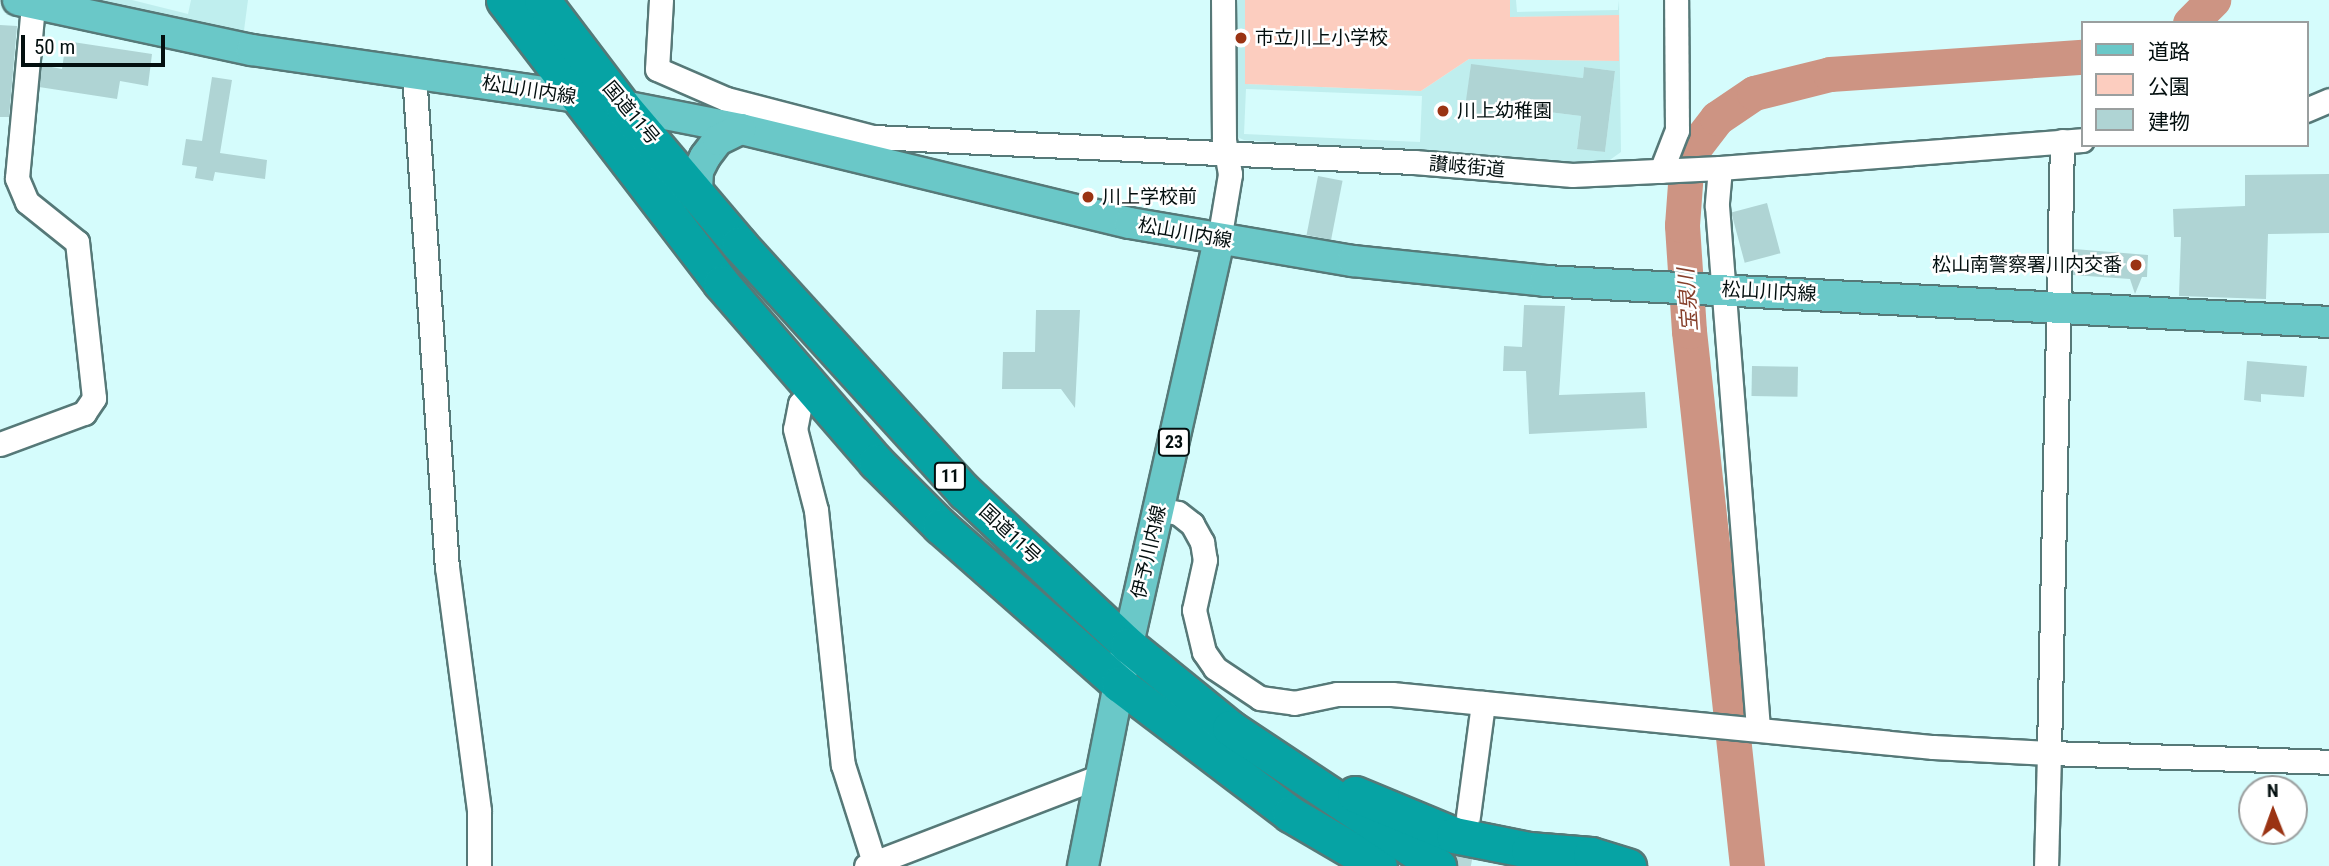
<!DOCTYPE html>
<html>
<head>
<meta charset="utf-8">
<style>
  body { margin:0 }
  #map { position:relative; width:2329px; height:866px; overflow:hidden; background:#d5fcfc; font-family:"Roboto Condensed","Noto Sans JP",sans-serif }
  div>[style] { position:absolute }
  .built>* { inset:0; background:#bfeeee }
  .green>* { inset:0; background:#fccdbf }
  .river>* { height:35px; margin:-17.5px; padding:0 17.5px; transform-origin:17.5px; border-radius:17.5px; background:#cd9483 }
  .building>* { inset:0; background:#afd4d4; transform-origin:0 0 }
  .minor-tunnel>* { height:23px; margin-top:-11.5px; transform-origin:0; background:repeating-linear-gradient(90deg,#b6d8d8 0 23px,transparent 0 34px) }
  .roads { filter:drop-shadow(2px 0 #567978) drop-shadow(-2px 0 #567978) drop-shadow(0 2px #567978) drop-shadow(0 -2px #567978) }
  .minor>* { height:23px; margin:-11.5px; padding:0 11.5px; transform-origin:11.5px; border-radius:11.5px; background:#fff }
  .major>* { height:30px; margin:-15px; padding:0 15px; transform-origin:15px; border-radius:15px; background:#6ac8c8 }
  .highway>* { height:35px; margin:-17.5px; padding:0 17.5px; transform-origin:17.5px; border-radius:17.5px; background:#06a3a4 }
  .dots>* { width:19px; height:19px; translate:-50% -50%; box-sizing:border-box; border:4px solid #fff; border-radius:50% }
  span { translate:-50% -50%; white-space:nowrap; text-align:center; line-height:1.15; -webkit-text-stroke:5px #fff; paint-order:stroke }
  .shield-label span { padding:2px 5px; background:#fff; border:2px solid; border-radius:5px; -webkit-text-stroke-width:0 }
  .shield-label { font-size:18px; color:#030f0f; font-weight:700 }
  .poi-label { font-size:19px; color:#030f0f }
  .left { translate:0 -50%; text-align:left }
  .right { translate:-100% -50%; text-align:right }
  .street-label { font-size:19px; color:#030f0f }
  .water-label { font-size:21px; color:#863f2a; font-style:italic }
  .legend { position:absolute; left:2081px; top:21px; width:228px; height:126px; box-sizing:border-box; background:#fff; border:2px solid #9a9f9f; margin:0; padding:9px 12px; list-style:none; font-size:21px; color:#030f0f }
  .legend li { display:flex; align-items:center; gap:14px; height:35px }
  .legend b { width:35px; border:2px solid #9a9f9f }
  .north { position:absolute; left:2238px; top:775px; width:70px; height:70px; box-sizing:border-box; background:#fff; border:2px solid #9a9f9f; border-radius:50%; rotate:359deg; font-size:19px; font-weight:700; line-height:28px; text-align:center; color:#030f0f }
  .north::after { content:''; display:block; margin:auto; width:24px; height:32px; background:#9a3313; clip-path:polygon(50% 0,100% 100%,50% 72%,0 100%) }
  .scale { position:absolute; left:21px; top:35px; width:144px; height:32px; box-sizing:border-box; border:4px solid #030f0f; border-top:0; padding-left:9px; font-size:21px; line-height:24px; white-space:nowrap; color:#030f0f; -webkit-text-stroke:5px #fff; paint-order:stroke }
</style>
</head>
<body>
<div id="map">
  <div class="built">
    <i style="clip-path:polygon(50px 0,132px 0,188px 14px,191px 0,248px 0,243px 38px)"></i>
    <i style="clip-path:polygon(evenodd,1236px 0,1245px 0,1246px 84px,1421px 91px,1469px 59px,1619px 61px,1618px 16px,1510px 17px,1510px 0,1516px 0,1517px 12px,1618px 10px,1619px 0,1621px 152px,1607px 162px,1589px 165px,1244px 140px,1237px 137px,1236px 0,1471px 65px,1583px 78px,1584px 67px,1615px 71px,1605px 152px,1577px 148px,1581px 116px,1509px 107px,1507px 120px,1465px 115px,1471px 65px,1236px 0,1246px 89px,1422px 96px,1420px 142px,1244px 134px,1246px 89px)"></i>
  </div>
  <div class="green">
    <i style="clip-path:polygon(1245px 0,1510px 0,1510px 17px,1619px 15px,1619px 61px,1469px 59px,1421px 91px,1245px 84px)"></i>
  </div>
  <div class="river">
    <i style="left:2190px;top:23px;width:33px;rotate:-45deg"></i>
    <i style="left:1747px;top:866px;width:538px;rotate:-96.19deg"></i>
    <i style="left:1689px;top:331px;width:106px;rotate:-93.8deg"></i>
    <i style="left:1682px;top:225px;width:68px;rotate:-85.8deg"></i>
    <i style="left:1687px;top:157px;width:49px;rotate:-52.4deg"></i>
    <i style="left:1717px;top:118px;width:45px;rotate:-34deg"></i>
    <i style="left:1754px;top:93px;width:78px;rotate:-14deg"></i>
    <i style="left:1830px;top:74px;width:253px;rotate:-3.9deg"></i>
  </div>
  <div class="building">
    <i style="clip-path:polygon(0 25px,17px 26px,9px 117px,0 117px)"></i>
    <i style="clip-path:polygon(66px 41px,152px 54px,148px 86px,120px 81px,117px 99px,39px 87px,41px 65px,62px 69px)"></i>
    <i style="clip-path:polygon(1471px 64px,1583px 78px,1584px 67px,1615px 71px,1605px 152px,1577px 149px,1581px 116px,1509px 107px,1507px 120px,1464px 115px)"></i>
    <i style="clip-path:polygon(212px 77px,232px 80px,220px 153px,267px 160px,265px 179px,215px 172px,213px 181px,195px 178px,197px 167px,182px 165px,186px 139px,202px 141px)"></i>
    <i style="clip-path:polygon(2329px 174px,2329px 233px,2268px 234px,2266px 299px,2179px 296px,2181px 237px,2174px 237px,2173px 209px,2245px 206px,2245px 175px)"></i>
    <i style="left:1318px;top:176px;width:25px;height:60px;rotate:11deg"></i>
    <i style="left:1767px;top:203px;width:52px;height:37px;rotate:75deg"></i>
    <i style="clip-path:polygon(2074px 249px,2148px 255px,2147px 277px,2142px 277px,2135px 294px,2130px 279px,2073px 275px)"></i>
    <i style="clip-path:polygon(1524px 305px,1565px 306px,1559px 395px,1645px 392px,1647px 428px,1529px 434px,1526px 371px,1503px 371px,1504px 346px,1522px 347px)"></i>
    <i style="clip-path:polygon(1036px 310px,1080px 310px,1075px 408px,1061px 389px,1002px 389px,1003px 352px,1035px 352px)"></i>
    <i style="clip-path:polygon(2247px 361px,2307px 366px,2304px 397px,2261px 394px,2261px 402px,2244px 400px)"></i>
    <i style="left:1752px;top:366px;width:46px;height:30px;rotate:1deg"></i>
  </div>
  <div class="minor-tunnel">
    <i style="left:1459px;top:866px;width:41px;rotate:-78.7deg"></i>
  </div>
  <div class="roads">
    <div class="minor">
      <i style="left:661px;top:0;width:69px;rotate:93.3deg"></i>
      <i style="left:657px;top:69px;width:75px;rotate:23.5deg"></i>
      <i style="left:726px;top:99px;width:152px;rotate:14.5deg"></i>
      <i style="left:414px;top:73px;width:495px;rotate:86.2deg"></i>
      <i style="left:447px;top:567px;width:246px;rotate:82.5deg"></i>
      <i style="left:479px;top:811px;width:55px;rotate:90deg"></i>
      <i style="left:2306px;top:110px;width:25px;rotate:-23deg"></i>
      <i style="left:2062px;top:141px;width:612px;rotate:91.22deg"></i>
      <i style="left:2049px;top:753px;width:280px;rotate:1.8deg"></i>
      <i style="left:870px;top:159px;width:22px;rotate:-82deg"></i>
      <i style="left:873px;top:137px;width:542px;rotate:2.65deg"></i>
      <i style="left:1414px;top:162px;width:159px;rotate:4.7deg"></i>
      <i style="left:1572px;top:175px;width:148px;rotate:-2.7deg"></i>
      <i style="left:1720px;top:168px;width:363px;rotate:-4.4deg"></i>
      <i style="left:1720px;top:168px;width:38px;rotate:95deg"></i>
      <i style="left:1717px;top:206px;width:524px;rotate:85.51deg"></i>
      <i style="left:1661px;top:171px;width:44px;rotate:-68.7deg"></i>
      <i style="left:1677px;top:130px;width:130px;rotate:-90.4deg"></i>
      <i style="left:1219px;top:240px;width:67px;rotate:-80.5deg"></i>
      <i style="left:1230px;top:174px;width:35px;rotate:-100deg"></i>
      <i style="left:1224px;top:140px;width:140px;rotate:-90.4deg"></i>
      <i style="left:812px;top:390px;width:18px;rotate:131deg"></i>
      <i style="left:800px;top:404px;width:25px;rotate:101deg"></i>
      <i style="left:795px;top:429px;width:84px;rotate:75.5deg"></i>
      <i style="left:816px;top:510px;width:256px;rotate:84deg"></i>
      <i style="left:843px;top:765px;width:102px;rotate:72.3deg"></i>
      <i style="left:0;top:444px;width:90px;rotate:-20.3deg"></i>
      <i style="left:84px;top:413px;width:18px;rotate:-56deg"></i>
      <i style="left:94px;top:398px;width:157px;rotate:-96.2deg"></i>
      <i style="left:77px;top:242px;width:64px;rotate:-141.3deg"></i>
      <i style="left:27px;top:202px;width:26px;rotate:-113deg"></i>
      <i style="left:17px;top:178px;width:175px;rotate:-84.7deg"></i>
      <i style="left:1159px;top:509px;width:19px;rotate:12deg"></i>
      <i style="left:1178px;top:513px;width:18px;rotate:38deg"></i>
      <i style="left:1192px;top:524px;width:21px;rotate:61deg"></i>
      <i style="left:1202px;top:542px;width:18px;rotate:81deg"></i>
      <i style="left:1205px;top:560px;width:51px;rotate:102.4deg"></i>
      <i style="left:1194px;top:610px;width:43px;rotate:76.6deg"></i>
      <i style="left:1204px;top:652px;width:19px;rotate:55deg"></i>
      <i style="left:1215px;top:668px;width:54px;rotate:33.7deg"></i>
      <i style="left:1260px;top:698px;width:34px;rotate:8deg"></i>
      <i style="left:1294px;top:703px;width:44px;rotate:-11.8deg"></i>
      <i style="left:1337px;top:694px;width:55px"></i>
      <i style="left:1392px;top:694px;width:544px;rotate:5.6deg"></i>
      <i style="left:1933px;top:747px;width:116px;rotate:3deg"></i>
      <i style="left:2049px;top:753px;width:113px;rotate:91.5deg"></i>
      <i style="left:1468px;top:816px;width:114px;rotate:-82.4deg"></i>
      <i style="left:866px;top:866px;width:254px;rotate:-21deg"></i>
    </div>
    <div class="major">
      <i style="left:18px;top:0;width:239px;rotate:12.1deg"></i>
      <i style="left:252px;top:50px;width:329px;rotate:8.2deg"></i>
      <i style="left:578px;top:97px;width:166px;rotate:11.1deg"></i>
      <i style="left:741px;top:129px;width:400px;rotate:13.6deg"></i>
      <i style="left:1130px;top:223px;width:226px;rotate:9.7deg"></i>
      <i style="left:1353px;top:261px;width:193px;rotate:5.9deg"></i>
      <i style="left:1545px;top:281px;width:785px;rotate:2.99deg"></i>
      <i style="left:697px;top:190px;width:19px;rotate:-87deg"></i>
      <i style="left:698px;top:171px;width:16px;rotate:-63deg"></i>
      <i style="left:705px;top:157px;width:21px;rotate:-53deg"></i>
      <i style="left:718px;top:140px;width:25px;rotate:-26deg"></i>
      <i style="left:1083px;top:866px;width:186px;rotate:-78.8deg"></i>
      <i style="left:1119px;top:684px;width:455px;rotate:-77.3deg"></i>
    </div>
    <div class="highway">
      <i style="left:504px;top:0;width:357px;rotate:52.5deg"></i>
      <i style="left:721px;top:283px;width:237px;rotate:49.1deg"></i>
      <i style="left:876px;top:462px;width:91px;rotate:45deg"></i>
      <i style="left:940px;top:526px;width:239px;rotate:41.4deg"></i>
      <i style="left:1119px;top:684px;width:215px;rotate:37.2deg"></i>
      <i style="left:1290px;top:814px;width:103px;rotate:30.3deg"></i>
      <i style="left:542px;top:0;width:134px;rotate:52.9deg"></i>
      <i style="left:623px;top:107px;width:180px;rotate:49.7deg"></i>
      <i style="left:739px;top:244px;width:336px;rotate:47.7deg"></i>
      <i style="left:965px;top:492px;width:224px;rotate:43.2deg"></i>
      <i style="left:1128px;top:645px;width:132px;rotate:39.1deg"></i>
      <i style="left:1230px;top:728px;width:250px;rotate:33.6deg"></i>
      <i style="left:1355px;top:794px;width:107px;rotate:22.5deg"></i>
      <i style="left:1454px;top:835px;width:76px;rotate:11.3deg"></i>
      <i style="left:1529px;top:850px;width:62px;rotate:4.6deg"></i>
      <i style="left:1591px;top:855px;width:39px;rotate:17deg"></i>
    </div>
  </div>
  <div class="dots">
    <i style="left:1241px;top:38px;background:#9a3313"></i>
    <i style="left:1443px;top:111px;background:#9a3313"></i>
    <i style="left:1088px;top:197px;background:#9a3313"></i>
    <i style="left:2136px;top:265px;background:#9a3313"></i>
  </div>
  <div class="shield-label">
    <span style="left:1174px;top:442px">23</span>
    <span style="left:950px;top:476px">11</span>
  </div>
  <div class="poi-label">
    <span class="left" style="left:1255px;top:38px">市立川上小学校</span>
    <span class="left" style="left:1457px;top:111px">川上幼稚園</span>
    <span class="left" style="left:1102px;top:197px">川上学校前</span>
    <span class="right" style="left:2122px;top:265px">松山南警察署川内交番</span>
  </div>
  <div class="street-label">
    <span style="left:529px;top:90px;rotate:9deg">松山川内線</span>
    <span style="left:631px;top:113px;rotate:50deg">国道11号</span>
    <span style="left:1467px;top:167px;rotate:5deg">讃岐街道</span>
    <span style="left:1185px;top:233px;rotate:10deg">松山川内線</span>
    <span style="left:1769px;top:292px;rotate:3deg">松山川内線</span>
    <span style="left:1010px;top:534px;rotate:43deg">国道11号</span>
    <span style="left:1149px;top:552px;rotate:-77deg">伊予川内線</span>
  </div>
  <div class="water-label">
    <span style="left:1688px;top:300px;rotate:-94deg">宝泉川</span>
  </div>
  <ul class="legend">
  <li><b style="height:9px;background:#6ac8c8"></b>道路</li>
  <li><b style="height:19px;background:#fccdbf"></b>公園</li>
  <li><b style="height:19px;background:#afd4d4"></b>建物</li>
  </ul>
  <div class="north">N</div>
  <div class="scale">50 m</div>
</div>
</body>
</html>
